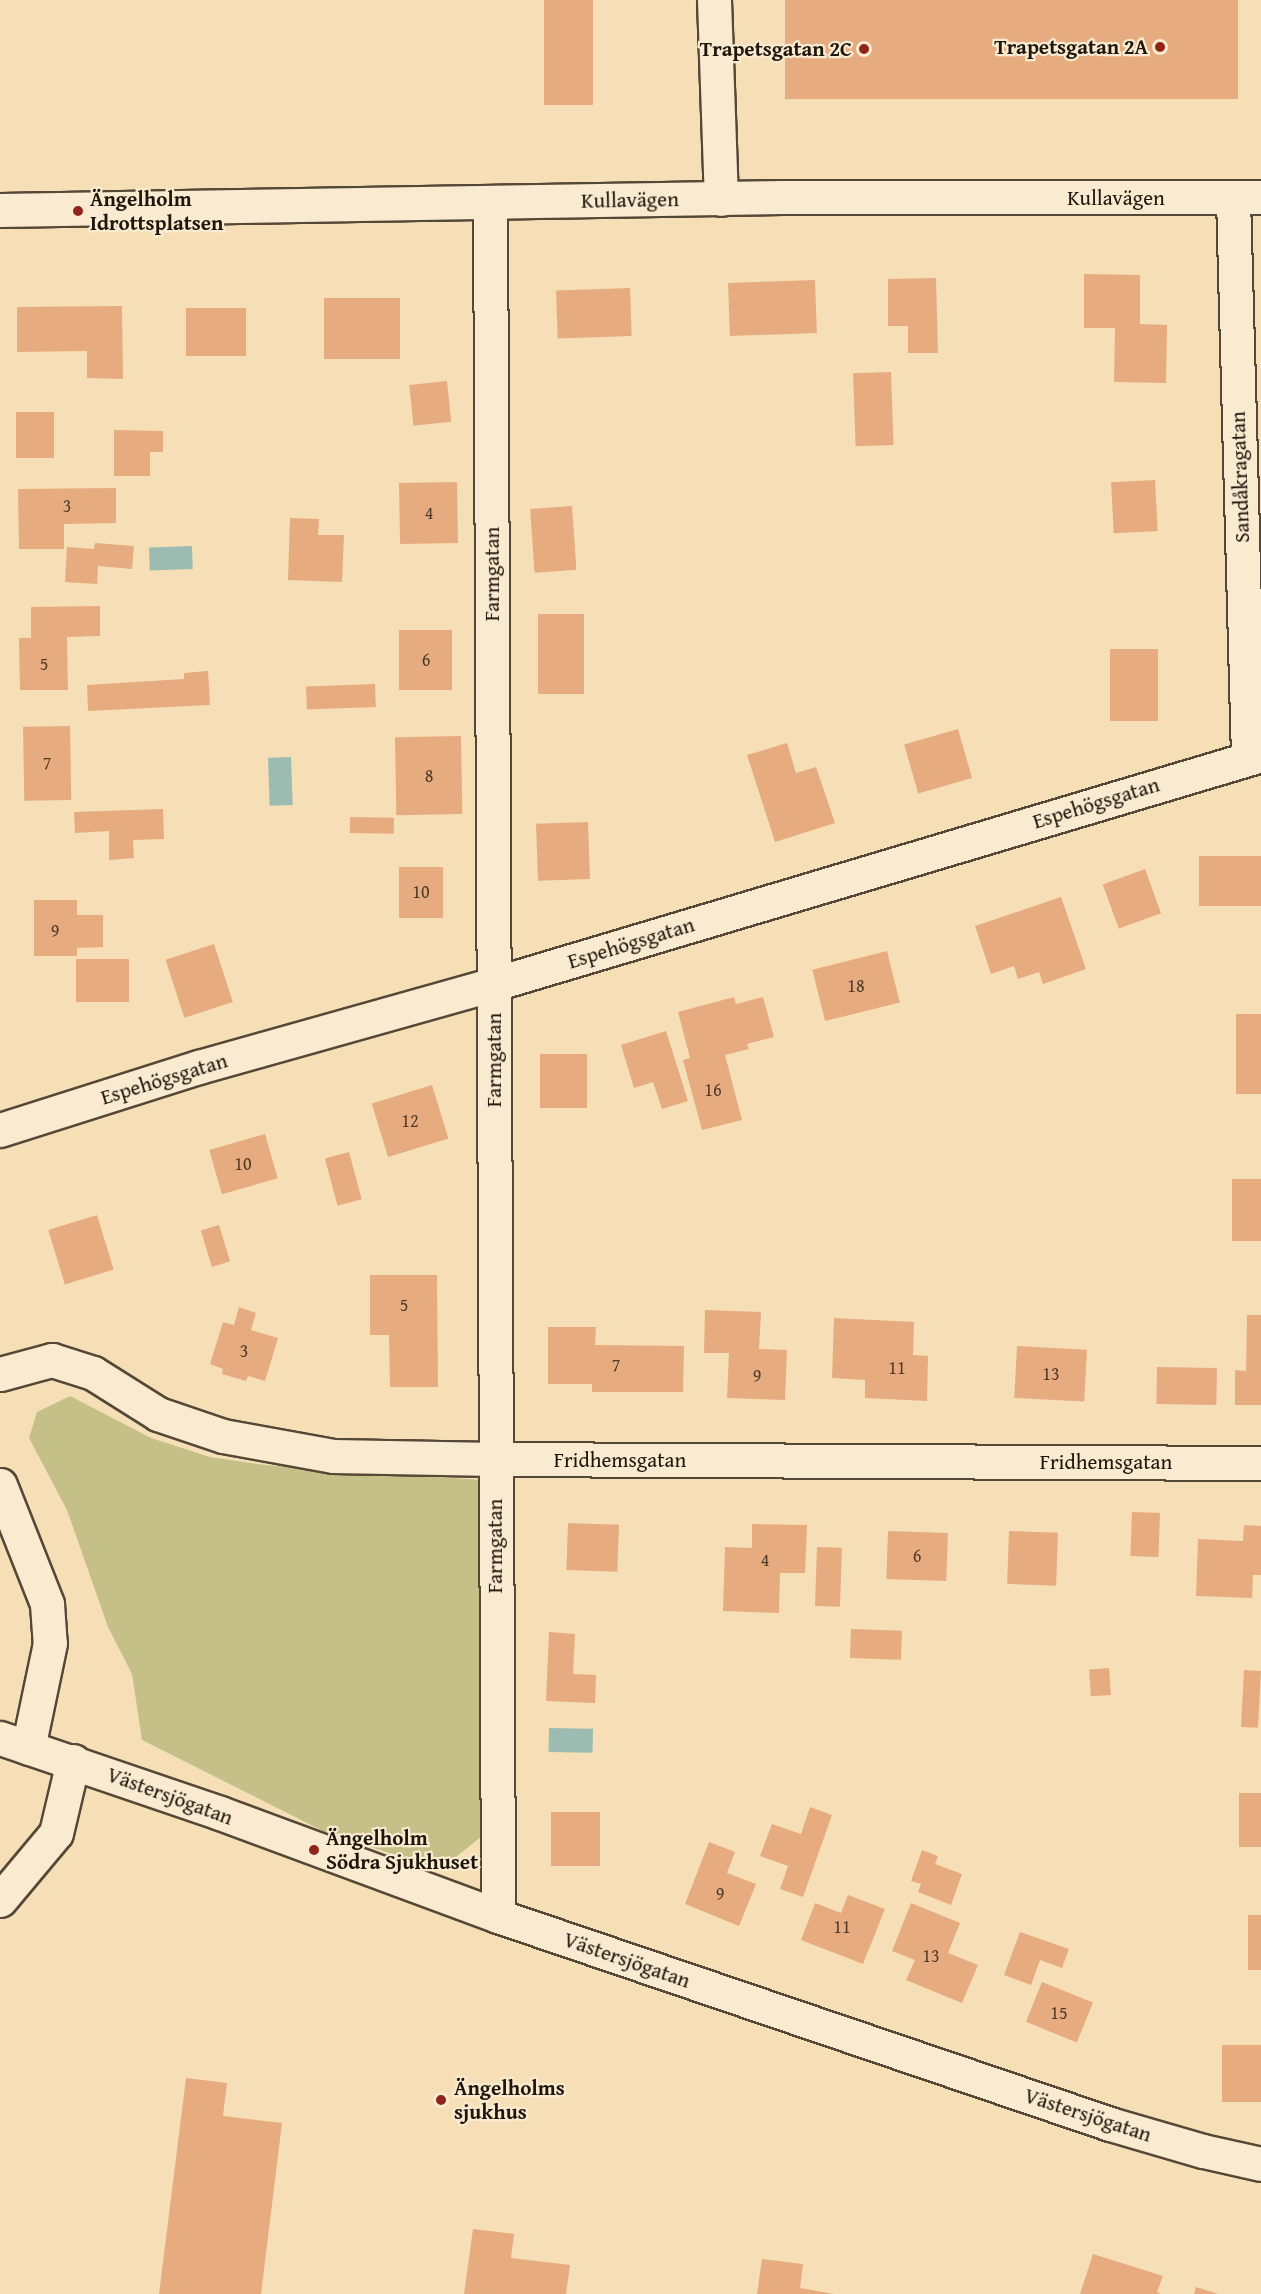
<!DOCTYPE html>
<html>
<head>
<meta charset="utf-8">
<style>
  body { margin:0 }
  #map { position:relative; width:1261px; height:2294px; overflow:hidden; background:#f6dfb6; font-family:"Gentium Book Plus",serif }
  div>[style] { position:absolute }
  .green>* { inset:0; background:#c4c088 }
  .water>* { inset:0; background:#9dbcb1; transform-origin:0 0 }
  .building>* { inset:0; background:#e7ab80; transform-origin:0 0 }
  .roads { filter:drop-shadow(2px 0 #544836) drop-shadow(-2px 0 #544836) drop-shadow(0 2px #544836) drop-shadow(0 -2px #544836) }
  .minor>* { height:33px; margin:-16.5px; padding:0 16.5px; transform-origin:16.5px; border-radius:16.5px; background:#f9ead0 }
  .dots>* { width:16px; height:16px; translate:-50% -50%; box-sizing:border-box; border:3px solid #f9ead0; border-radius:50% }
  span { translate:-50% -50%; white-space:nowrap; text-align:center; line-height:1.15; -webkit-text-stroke:4.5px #f9ead0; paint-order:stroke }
  .number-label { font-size:18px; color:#503b29 }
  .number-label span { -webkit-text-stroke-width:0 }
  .poi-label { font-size:21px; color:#1e160c; font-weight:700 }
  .right { translate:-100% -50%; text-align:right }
  .left { translate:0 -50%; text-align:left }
  .street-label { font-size:21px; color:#1e160c }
</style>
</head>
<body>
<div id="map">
  <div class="green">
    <i style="clip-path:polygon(70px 1396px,151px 1438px,210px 1457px,265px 1465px,482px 1480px,482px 1836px,441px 1869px,329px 1834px,142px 1740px,132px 1674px,108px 1627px,67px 1510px,29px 1438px,37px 1412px)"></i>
  </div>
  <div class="water">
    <i style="left:192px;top:546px;width:23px;height:43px;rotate:88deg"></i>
    <i style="left:291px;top:757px;width:48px;height:23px;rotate:88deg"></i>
    <i style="left:549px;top:1728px;width:44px;height:24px;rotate:1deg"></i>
  </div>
  <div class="building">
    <i style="left:544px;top:0;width:49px;height:105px"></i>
    <i style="left:785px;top:0;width:453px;height:99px"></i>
    <i style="clip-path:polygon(1084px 274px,1140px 275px,1140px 324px,1167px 325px,1166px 383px,1114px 382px,1115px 328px,1084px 328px)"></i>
    <i style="clip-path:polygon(936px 278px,938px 353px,908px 353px,908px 326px,888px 326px,888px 279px)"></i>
    <i style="left:815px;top:280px;width:53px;height:87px;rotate:88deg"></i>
    <i style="left:630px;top:288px;width:48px;height:74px;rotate:88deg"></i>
    <i style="left:324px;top:298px;width:76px;height:61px"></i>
    <i style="clip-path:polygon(122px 306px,123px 379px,87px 378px,87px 351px,17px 352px,17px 307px)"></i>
    <i style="left:186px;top:308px;width:60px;height:48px"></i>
    <i style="left:891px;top:372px;width:73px;height:38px;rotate:88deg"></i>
    <i style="left:447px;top:381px;width:41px;height:38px;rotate:84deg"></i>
    <i style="left:16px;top:412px;width:38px;height:46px"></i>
    <i style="clip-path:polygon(114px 430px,163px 431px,163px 452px,150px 452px,150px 476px,114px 476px)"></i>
    <i style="left:1155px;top:480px;width:51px;height:44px;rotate:87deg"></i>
    <i style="left:457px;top:482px;width:61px;height:58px;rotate:89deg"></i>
    <i style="clip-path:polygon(116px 488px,116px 523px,64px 524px,64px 549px,19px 549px,18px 489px)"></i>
    <i style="left:572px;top:506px;width:64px;height:42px;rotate:86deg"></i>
    <i style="clip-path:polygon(290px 518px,319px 519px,318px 535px,344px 535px,342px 582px,288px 580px)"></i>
    <i style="clip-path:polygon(95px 543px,134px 546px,132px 569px,98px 566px,97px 584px,65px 582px,67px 547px,94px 549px)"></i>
    <i style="clip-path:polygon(100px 606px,100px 636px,67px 637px,68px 690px,20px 690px,19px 638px,31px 638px,31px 607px)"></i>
    <i style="left:538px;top:614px;width:46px;height:80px"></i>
    <i style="left:399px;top:630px;width:53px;height:60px"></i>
    <i style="left:1110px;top:649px;width:48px;height:72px"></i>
    <i style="clip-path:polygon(208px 671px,210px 705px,88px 711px,87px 685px,184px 679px,184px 673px)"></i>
    <i style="left:375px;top:684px;width:23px;height:69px;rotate:88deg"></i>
    <i style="left:70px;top:726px;width:74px;height:47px;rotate:89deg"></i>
    <i style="left:958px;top:729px;width:51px;height:56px;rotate:74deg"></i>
    <i style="left:461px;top:736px;width:78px;height:66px;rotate:89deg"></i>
    <i style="clip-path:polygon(787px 743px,796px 773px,816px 767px,835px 823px,775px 842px,747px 755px)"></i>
    <i style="clip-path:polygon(163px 809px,164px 839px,133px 840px,134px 858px,109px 860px,109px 831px,75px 833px,74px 812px)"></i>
    <i style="left:350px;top:817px;width:44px;height:16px;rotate:1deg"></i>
    <i style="left:588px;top:822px;width:57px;height:52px;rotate:88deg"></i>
    <i style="left:1199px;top:856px;width:62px;height:50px"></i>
    <i style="left:399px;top:867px;width:44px;height:51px"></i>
    <i style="left:1145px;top:869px;width:47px;height:45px;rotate:70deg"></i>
    <i style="clip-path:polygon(1061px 897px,1086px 969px,1043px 984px,1039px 972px,1018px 979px,1014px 966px,991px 974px,975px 926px)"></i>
    <i style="clip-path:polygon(34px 900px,77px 900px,77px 915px,103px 915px,103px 947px,77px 948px,77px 956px,34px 956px)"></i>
    <i style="left:214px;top:944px;width:61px;height:51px;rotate:72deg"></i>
    <i style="left:887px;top:951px;width:53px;height:77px;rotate:76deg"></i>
    <i style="left:76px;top:959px;width:53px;height:43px"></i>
    <i style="clip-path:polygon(734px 997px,736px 1004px,763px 997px,774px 1037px,747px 1044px,749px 1049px,725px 1055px,742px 1120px,702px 1130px,683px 1060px,690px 1058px,678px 1012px)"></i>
    <i style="left:1261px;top:1014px;width:80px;height:25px;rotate:90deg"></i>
    <i style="clip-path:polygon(666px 1031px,688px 1101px,662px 1109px,653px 1082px,634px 1088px,621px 1045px)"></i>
    <i style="left:540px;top:1054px;width:47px;height:54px"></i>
    <i style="left:432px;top:1085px;width:56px;height:63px;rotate:73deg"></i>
    <i style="left:265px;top:1134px;width:46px;height:58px;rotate:74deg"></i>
    <i style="left:349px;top:1152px;width:49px;height:25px;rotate:75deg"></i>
    <i style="left:1232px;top:1179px;width:29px;height:62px"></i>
    <i style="left:97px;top:1215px;width:57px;height:51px;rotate:73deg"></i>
    <i style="left:219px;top:1225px;width:38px;height:19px;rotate:73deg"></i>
    <i style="clip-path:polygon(370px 1275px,437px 1275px,438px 1387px,390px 1387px,389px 1335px,370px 1335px)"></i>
    <i style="clip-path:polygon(239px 1307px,256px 1313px,251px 1330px,278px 1338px,265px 1381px,248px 1376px,246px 1381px,222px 1374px,223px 1369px,210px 1364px,223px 1322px,234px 1325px)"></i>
    <i style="clip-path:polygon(705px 1310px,761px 1312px,759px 1349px,787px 1350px,785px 1400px,727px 1398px,729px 1353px,704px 1353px)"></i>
    <i style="clip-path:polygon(1247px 1315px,1261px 1315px,1261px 1405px,1235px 1405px,1235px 1370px,1246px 1371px)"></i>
    <i style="clip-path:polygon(834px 1318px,914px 1322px,913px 1355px,928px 1356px,927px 1401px,865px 1398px,865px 1380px,832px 1378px)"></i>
    <i style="clip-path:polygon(548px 1327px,596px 1327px,595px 1345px,684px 1346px,683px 1392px,592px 1392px,592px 1384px,548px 1384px)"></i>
    <i style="left:1017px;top:1346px;width:70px;height:52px;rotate:3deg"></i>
    <i style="left:1157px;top:1367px;width:60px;height:37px;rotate:1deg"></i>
    <i style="left:1132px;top:1512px;width:28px;height:44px;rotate:2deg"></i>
    <i style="left:568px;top:1523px;width:51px;height:47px;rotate:2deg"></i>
    <i style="clip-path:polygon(752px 1524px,807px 1525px,805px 1573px,780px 1573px,779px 1613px,723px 1611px,725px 1547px,752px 1548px)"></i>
    <i style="clip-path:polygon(1244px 1525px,1261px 1526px,1261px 1575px,1253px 1575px,1252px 1598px,1196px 1596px,1198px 1539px,1243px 1541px)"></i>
    <i style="left:888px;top:1531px;width:60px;height:48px;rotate:2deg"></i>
    <i style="left:1009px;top:1531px;width:49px;height:53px;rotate:2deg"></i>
    <i style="left:817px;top:1547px;width:25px;height:59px;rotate:2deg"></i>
    <i style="left:851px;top:1629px;width:51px;height:29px;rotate:2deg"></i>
    <i style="clip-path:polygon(549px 1632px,575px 1634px,573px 1674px,596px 1675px,595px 1703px,546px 1701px)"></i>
    <i style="left:1109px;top:1668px;width:27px;height:20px;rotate:86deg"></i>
    <i style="left:1244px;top:1670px;width:17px;height:57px;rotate:3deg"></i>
    <i style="left:1239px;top:1793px;width:22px;height:54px"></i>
    <i style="clip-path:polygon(810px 1807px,832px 1815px,803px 1897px,780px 1889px,788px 1866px,760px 1856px,772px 1824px,801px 1834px)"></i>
    <i style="left:551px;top:1812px;width:49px;height:54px"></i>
    <i style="clip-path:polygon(709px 1842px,735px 1852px,727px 1873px,756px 1884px,739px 1926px,685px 1904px)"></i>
    <i style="clip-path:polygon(922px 1850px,938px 1856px,935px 1864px,962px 1874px,951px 1905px,918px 1892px,921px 1884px,911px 1881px)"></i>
    <i style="clip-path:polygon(848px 1895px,885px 1909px,863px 1964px,801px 1940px,815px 1903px,841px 1913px)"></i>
    <i style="clip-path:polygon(911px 1903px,960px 1923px,948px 1953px,978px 1965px,962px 2003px,906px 1980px,915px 1960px,892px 1951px)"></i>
    <i style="left:1248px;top:1915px;width:13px;height:55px"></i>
    <i style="clip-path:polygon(1020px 1932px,1069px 1949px,1062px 1968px,1040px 1960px,1031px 1985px,1004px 1975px)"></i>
    <i style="left:1042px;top:1982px;width:55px;height:43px;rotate:22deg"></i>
    <i style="left:1261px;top:2045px;width:57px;height:39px;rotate:90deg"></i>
    <i style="clip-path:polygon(186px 2078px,227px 2083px,223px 2116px,282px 2123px,261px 2294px,159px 2294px)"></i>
    <i style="clip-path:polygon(473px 2229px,514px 2234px,511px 2258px,570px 2265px,566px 2294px,464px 2294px)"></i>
    <i style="clip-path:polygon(1093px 2254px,1163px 2276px,1157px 2292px,1161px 2294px,1080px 2294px)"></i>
    <i style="clip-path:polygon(762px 2259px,803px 2264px,800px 2288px,834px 2294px,757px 2294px)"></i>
    <i style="clip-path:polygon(1196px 2287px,1218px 2294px,1194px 2294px)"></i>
  </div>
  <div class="roads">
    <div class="minor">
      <i style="left:714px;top:0;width:199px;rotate:88deg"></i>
      <i style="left:1233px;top:198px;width:559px;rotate:88.46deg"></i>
      <i style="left:490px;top:203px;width:1713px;rotate:89.73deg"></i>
      <i style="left:0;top:210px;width:782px;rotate:-0.95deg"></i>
      <i style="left:782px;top:197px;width:479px"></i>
      <i style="left:0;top:1130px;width:209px;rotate:-17.6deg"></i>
      <i style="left:199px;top:1067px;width:306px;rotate:-15.7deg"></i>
      <i style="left:494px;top:984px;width:800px;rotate:-16.62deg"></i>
      <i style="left:0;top:1374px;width:54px;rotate:-15.1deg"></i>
      <i style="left:52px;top:1360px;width:43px;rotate:17.6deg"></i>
      <i style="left:93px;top:1373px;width:77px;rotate:32.2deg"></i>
      <i style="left:158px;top:1414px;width:69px;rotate:18.7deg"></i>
      <i style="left:223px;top:1436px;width:112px;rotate:10.3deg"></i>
      <i style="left:333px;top:1456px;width:162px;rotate:1.1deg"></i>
      <i style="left:495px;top:1459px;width:766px;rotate:0.3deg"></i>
      <i style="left:0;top:1485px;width:128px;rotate:68.4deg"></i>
      <i style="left:47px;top:1604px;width:39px;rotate:86deg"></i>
      <i style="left:50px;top:1643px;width:107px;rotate:101.8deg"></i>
      <i style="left:0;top:1738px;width:232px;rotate:18.8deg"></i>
      <i style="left:220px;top:1813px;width:296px;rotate:20.3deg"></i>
      <i style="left:498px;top:1916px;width:646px;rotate:18.77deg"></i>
      <i style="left:1110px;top:2124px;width:97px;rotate:16.2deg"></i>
      <i style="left:1203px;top:2151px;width:59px;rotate:12.6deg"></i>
      <i style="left:0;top:1900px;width:87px;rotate:-50.1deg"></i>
      <i style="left:56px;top:1833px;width:74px;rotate:-76.7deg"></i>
    </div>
  </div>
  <div class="dots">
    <i style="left:1160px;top:47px;background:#8f2418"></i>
    <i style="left:864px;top:49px;background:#8f2418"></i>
    <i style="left:78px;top:211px;background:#8f2418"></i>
    <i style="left:314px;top:1850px;background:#8f2418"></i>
    <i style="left:441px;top:2100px;background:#8f2418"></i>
  </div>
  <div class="number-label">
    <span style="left:67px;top:506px">3</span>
    <span style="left:429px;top:513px">4</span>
    <span style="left:426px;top:660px">6</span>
    <span style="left:44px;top:664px">5</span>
    <span style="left:47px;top:763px">7</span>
    <span style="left:429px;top:776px">8</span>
    <span style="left:421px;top:892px">10</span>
    <span style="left:55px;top:931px">9</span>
    <span style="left:856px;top:986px">18</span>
    <span style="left:713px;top:1090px">16</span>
    <span style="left:410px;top:1121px">12</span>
    <span style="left:243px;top:1164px">10</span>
    <span style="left:404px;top:1305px">5</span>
    <span style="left:244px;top:1351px">3</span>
    <span style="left:616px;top:1365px">7</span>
    <span style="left:897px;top:1368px">11</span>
    <span style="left:1051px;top:1374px">13</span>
    <span style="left:757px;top:1376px">9</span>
    <span style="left:917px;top:1556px">6</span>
    <span style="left:765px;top:1560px">4</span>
    <span style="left:720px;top:1894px">9</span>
    <span style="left:842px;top:1927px">11</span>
    <span style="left:931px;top:1956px">13</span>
    <span style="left:1059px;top:2013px">15</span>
  </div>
  <div class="poi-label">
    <span class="right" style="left:1148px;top:47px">Trapetsgatan 2A</span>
    <span class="right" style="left:852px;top:49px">Trapetsgatan 2C</span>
    <span class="left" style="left:90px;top:211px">Ängelholm<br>Idrottsplatsen</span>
    <span class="left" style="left:326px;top:1850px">Ängelholm<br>Södra Sjukhuset</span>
    <span class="left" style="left:454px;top:2100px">Ängelholms<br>sjukhus</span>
  </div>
  <div class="street-label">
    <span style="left:1116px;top:198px">Kullavägen</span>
    <span style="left:630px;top:200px;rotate:-1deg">Kullavägen</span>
    <span style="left:1240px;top:477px;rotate:-92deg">Sandåkragatan</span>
    <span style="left:492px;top:574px;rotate:-90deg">Farmgatan</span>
    <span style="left:1096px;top:803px;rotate:-17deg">Espehögsgatan</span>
    <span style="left:631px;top:943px;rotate:-17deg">Espehögsgatan</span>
    <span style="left:494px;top:1060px;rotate:-90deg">Farmgatan</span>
    <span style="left:164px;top:1079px;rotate:-17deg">Espehögsgatan</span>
    <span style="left:620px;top:1460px">Fridhemsgatan</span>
    <span style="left:1106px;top:1462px">Fridhemsgatan</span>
    <span style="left:495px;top:1546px;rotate:-90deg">Farmgatan</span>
    <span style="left:170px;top:1796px;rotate:20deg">Västersjögatan</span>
    <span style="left:627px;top:1960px;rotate:19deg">Västersjögatan</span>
    <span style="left:1088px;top:2115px;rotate:18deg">Västersjögatan</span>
  </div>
</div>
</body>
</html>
